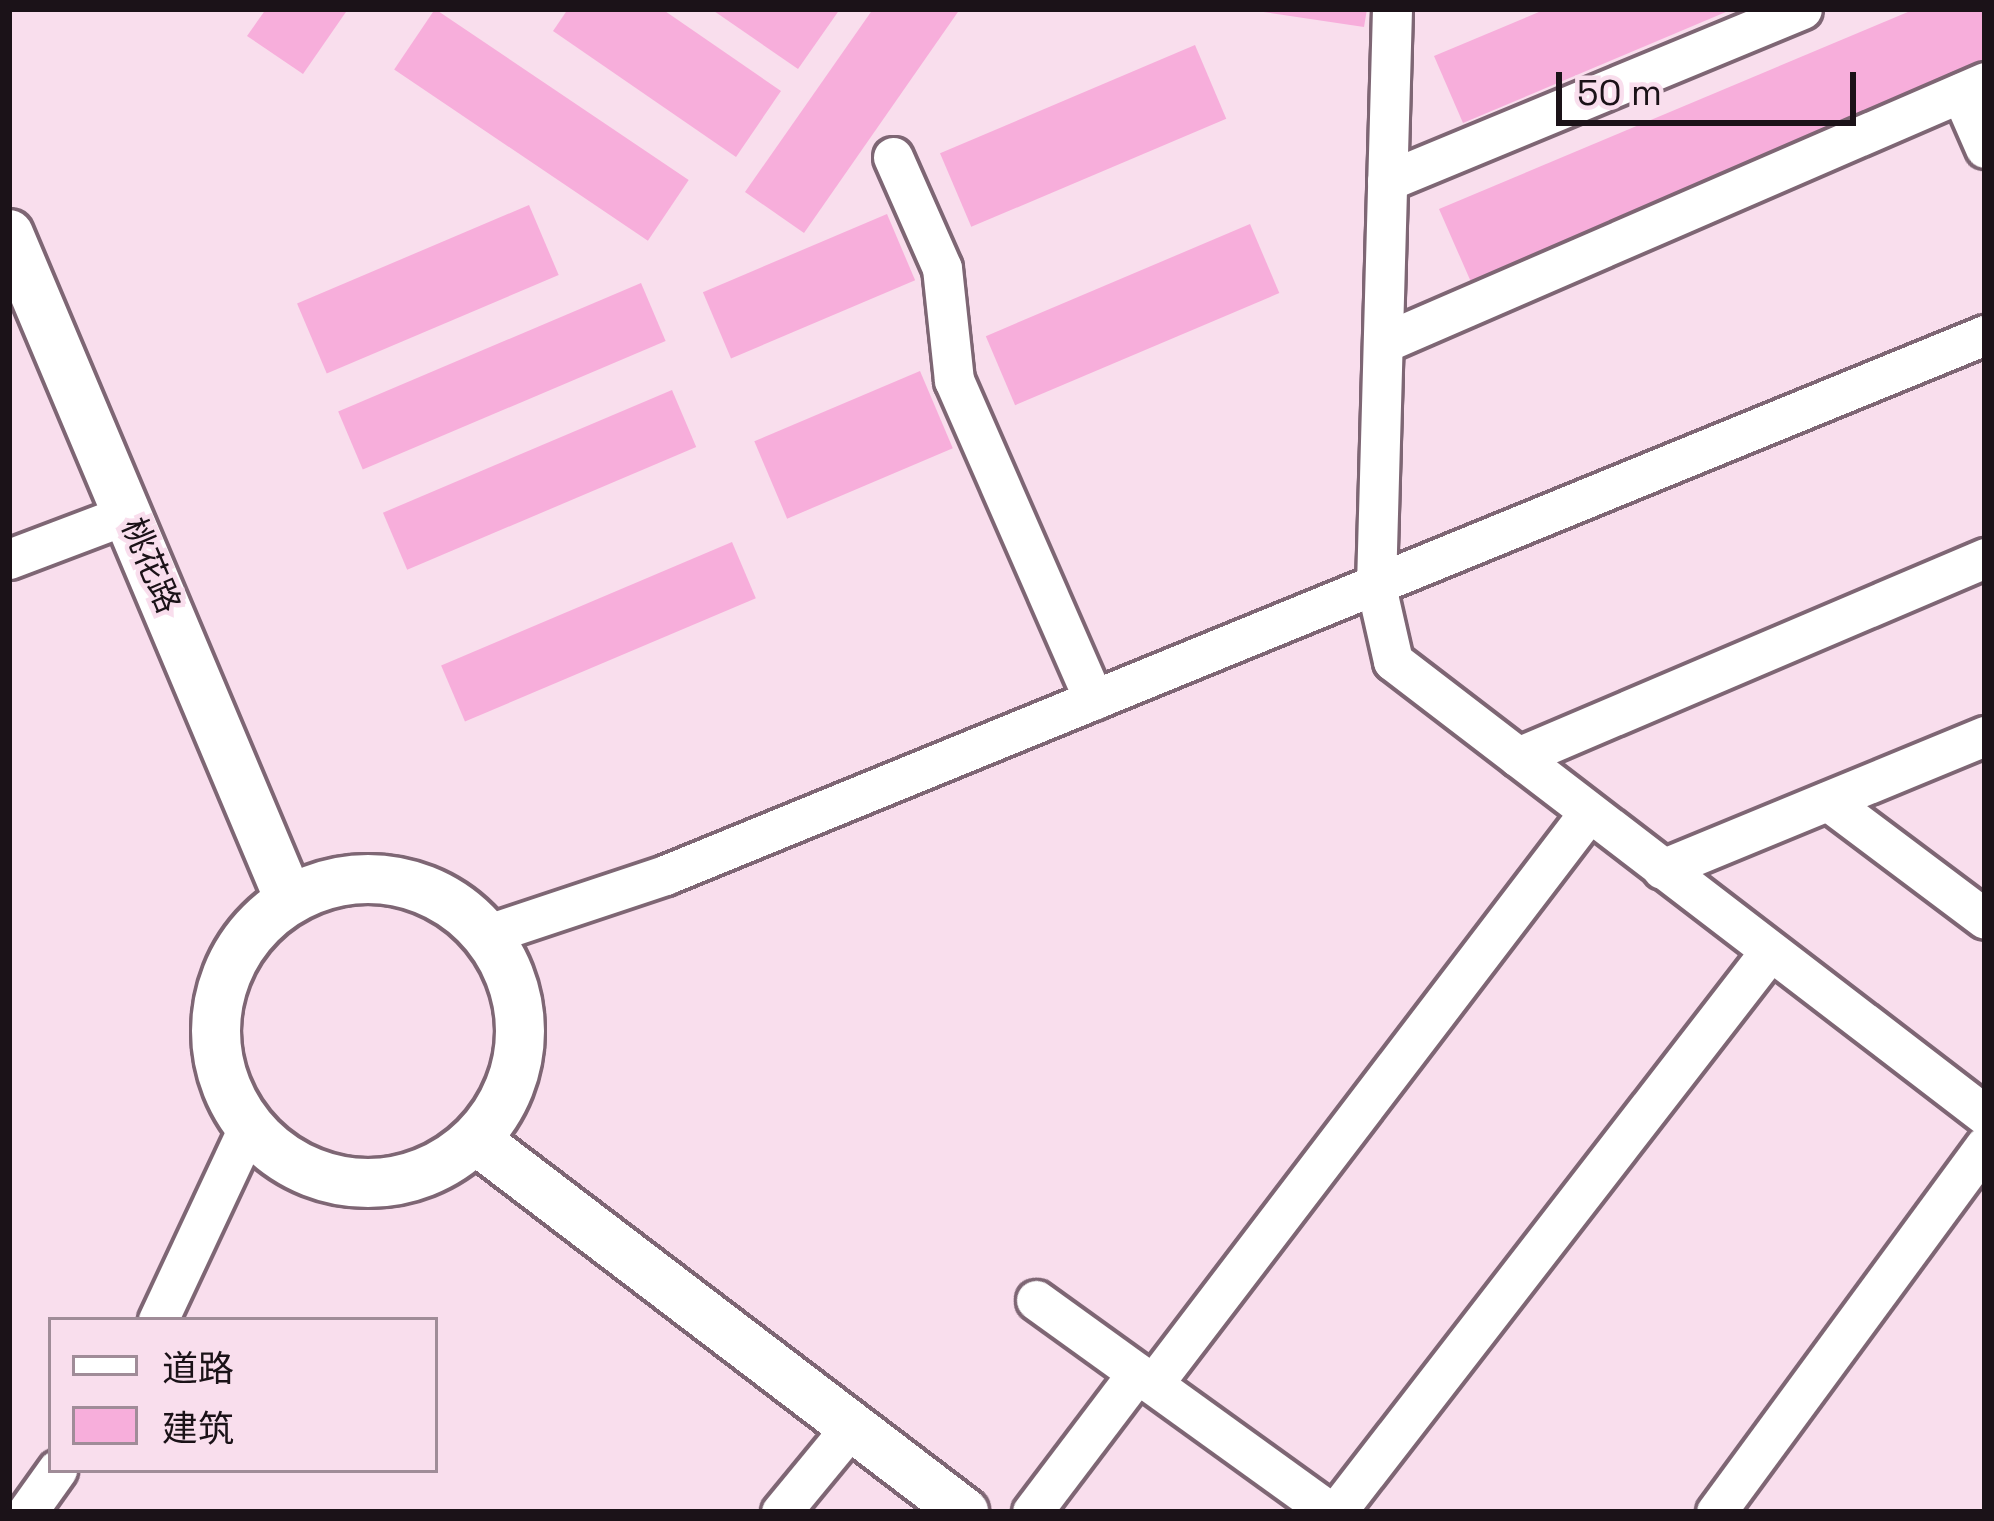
<!DOCTYPE html>
<html>
<head>
<meta charset="utf-8">
<style>
  body { margin:0 }
  #map { position:relative; width:1994px; height:1521px; overflow:hidden; background:#f9deed; font-family:"Space Grotesk","Noto Sans SC",sans-serif }
  div>[style] { position:absolute }
  .building>* { inset:0; background:#f7aedb; transform-origin:0 0 }
  .roads { filter:drop-shadow(3px 0 #7e6674) drop-shadow(-3px 0 #7e6674) drop-shadow(0 3px #7e6674) drop-shadow(0 -3px #7e6674) }
  .minor>* { height:39px; margin:-19.5px; padding:0 19.5px; transform-origin:19.5px; border-radius:19.5px; background:#fff }
  .major>* { height:48px; margin:-24px; padding:0 24px; transform-origin:24px; border-radius:24px; background:#fff }
  .major>.ring { margin:-24px; padding:0; box-sizing:content-box; background:none; border:48px solid #fff; border-radius:50% }
  span { translate:-50% -50%; white-space:nowrap; text-align:center; line-height:1.15; -webkit-text-stroke:9px #f9deed; paint-order:stroke }
  .street-label { font-size:33px; color:#1b1218 }
  .frame { position:absolute; inset:0; border:12px solid #1b1218; pointer-events:none }
  .legend { position:absolute; left:48px; top:1317px; width:390px; height:156px; box-sizing:border-box; background:#f9deed; border:3px solid #a08c98; margin:0; padding:15px 21px; list-style:none; font-size:36px; color:#1b1218 }
  .legend li { display:flex; align-items:center; gap:24px; height:60px }
  .legend b { width:60px; border:3px solid #a08c98 }
  .scale { position:absolute; left:1556px; top:72px; width:300px; height:54px; box-sizing:border-box; border:6px solid #1b1218; border-top:0; padding-left:15px; font-size:36px; line-height:42px; white-space:nowrap; color:#1b1218; -webkit-text-stroke:9px #f9deed; paint-order:stroke }
</style>
</head>
<body>
<div id="map">
  <div class="building">
    <i style="clip-path:polygon(266px 9px,348px 9px,303px 74px,247px 36px)"></i>
    <i style="left:435px;top:9px;width:306px;height:73px;rotate:34deg"></i>
    <i style="clip-path:polygon(568px 9px,662px 9px,781px 91px,736px 157px,553px 31px)"></i>
    <i style="clip-path:polygon(711px 9px,840px 9px,798px 69px)"></i>
    <i style="clip-path:polygon(873px 9px,960px 9px,804px 233px,745px 192px)"></i>
    <i style="clip-path:polygon(1243px 9px,1367px 9px,1364px 27px)"></i>
    <i style="clip-path:polygon(1546px 9px,1733px 9px,1463px 123px,1434px 56px)"></i>
    <i style="clip-path:polygon(1915px 9px,1985px 9px,1985px 66px,1471px 282px,1439px 209px)"></i>
    <i style="left:1195px;top:45px;width:80px;height:277px;rotate:67deg"></i>
    <i style="left:529px;top:205px;width:76px;height:252px;rotate:67deg"></i>
    <i style="left:887px;top:214px;width:72px;height:200px;rotate:67deg"></i>
    <i style="left:1250px;top:224px;width:75px;height:287px;rotate:67deg"></i>
    <i style="left:641px;top:283px;width:63px;height:329px;rotate:67deg"></i>
    <i style="left:920px;top:371px;width:84px;height:180px;rotate:67deg"></i>
    <i style="left:672px;top:390px;width:62px;height:314px;rotate:67deg"></i>
    <i style="left:732px;top:542px;width:61px;height:316px;rotate:67deg"></i>
  </div>
  <div class="roads">
    <div class="minor">
      <i style="left:1392px;top:9px;width:577px;rotate:91.59deg"></i>
      <i style="left:1376px;top:586px;width:77px;rotate:77.2deg"></i>
      <i style="left:1393px;top:661px;width:746px;rotate:37.48deg"></i>
      <i style="left:1961px;top:93px;width:60px;rotate:66.4deg"></i>
      <i style="left:893px;top:157px;width:121px;rotate:66.2deg"></i>
      <i style="left:942px;top:268px;width:113px;rotate:83.9deg"></i>
      <i style="left:954px;top:380px;width:349px;rotate:66.4deg"></i>
      <i style="left:1387px;top:181px;width:449px;rotate:-22.5deg"></i>
      <i style="left:1383px;top:343px;width:656px;rotate:-23.44deg"></i>
      <i style="left:9px;top:559px;width:127px;rotate:-20.7deg"></i>
      <i style="left:1518px;top:757px;width:508px;rotate:-23.08deg"></i>
      <i style="left:1828px;top:801px;width:196px;rotate:36.9deg"></i>
      <i style="left:1662px;top:869px;width:349px;rotate:-22.4deg"></i>
      <i style="left:488px;top:934px;width:187px;rotate:-18.4deg"></i>
      <i style="left:665px;top:875px;width:1426px;rotate:-22.25deg"></i>
      <i style="left:1036px;top:1300px;width:362px;rotate:35.8deg"></i>
      <i style="left:158px;top:1320px;width:212px;rotate:-64.9deg"></i>
      <i style="left:1153px;top:1384px;width:719px;rotate:-52.68deg"></i>
      <i style="left:27px;top:1512px;width:52px;rotate:-54.5deg"></i>
      <i style="left:781px;top:1512px;width:112px;rotate:-50.5deg"></i>
      <i style="left:1032px;top:1512px;width:174px;rotate:-52.9deg"></i>
      <i style="left:1336px;top:1512px;width:709px;rotate:-52.27deg"></i>
      <i style="left:1716px;top:1512px;width:454px;rotate:-53.7deg"></i>
    </div>
    <div class="major">
      <i style="left:9px;top:234px;width:722px;rotate:67.17deg"></i>
      <i class="ring" style="left:216px;top:879px;width:256px;height:256px"></i>
      <i style="left:476px;top:1140px;width:614px;rotate:37.32deg"></i>
    </div>
  </div>
  <div class="street-label">
    <span style="left:150px;top:566px;rotate:67deg">桃花路</span>
  </div>
  <div class="frame"></div>
  <ul class="legend">
  <li><b style="height:15px;background:#fff"></b>道路</li>
  <li><b style="height:33px;background:#f7aedb"></b>建筑</li>
  </ul>
  <div class="scale">50 m</div>
</div>
</body>
</html>
